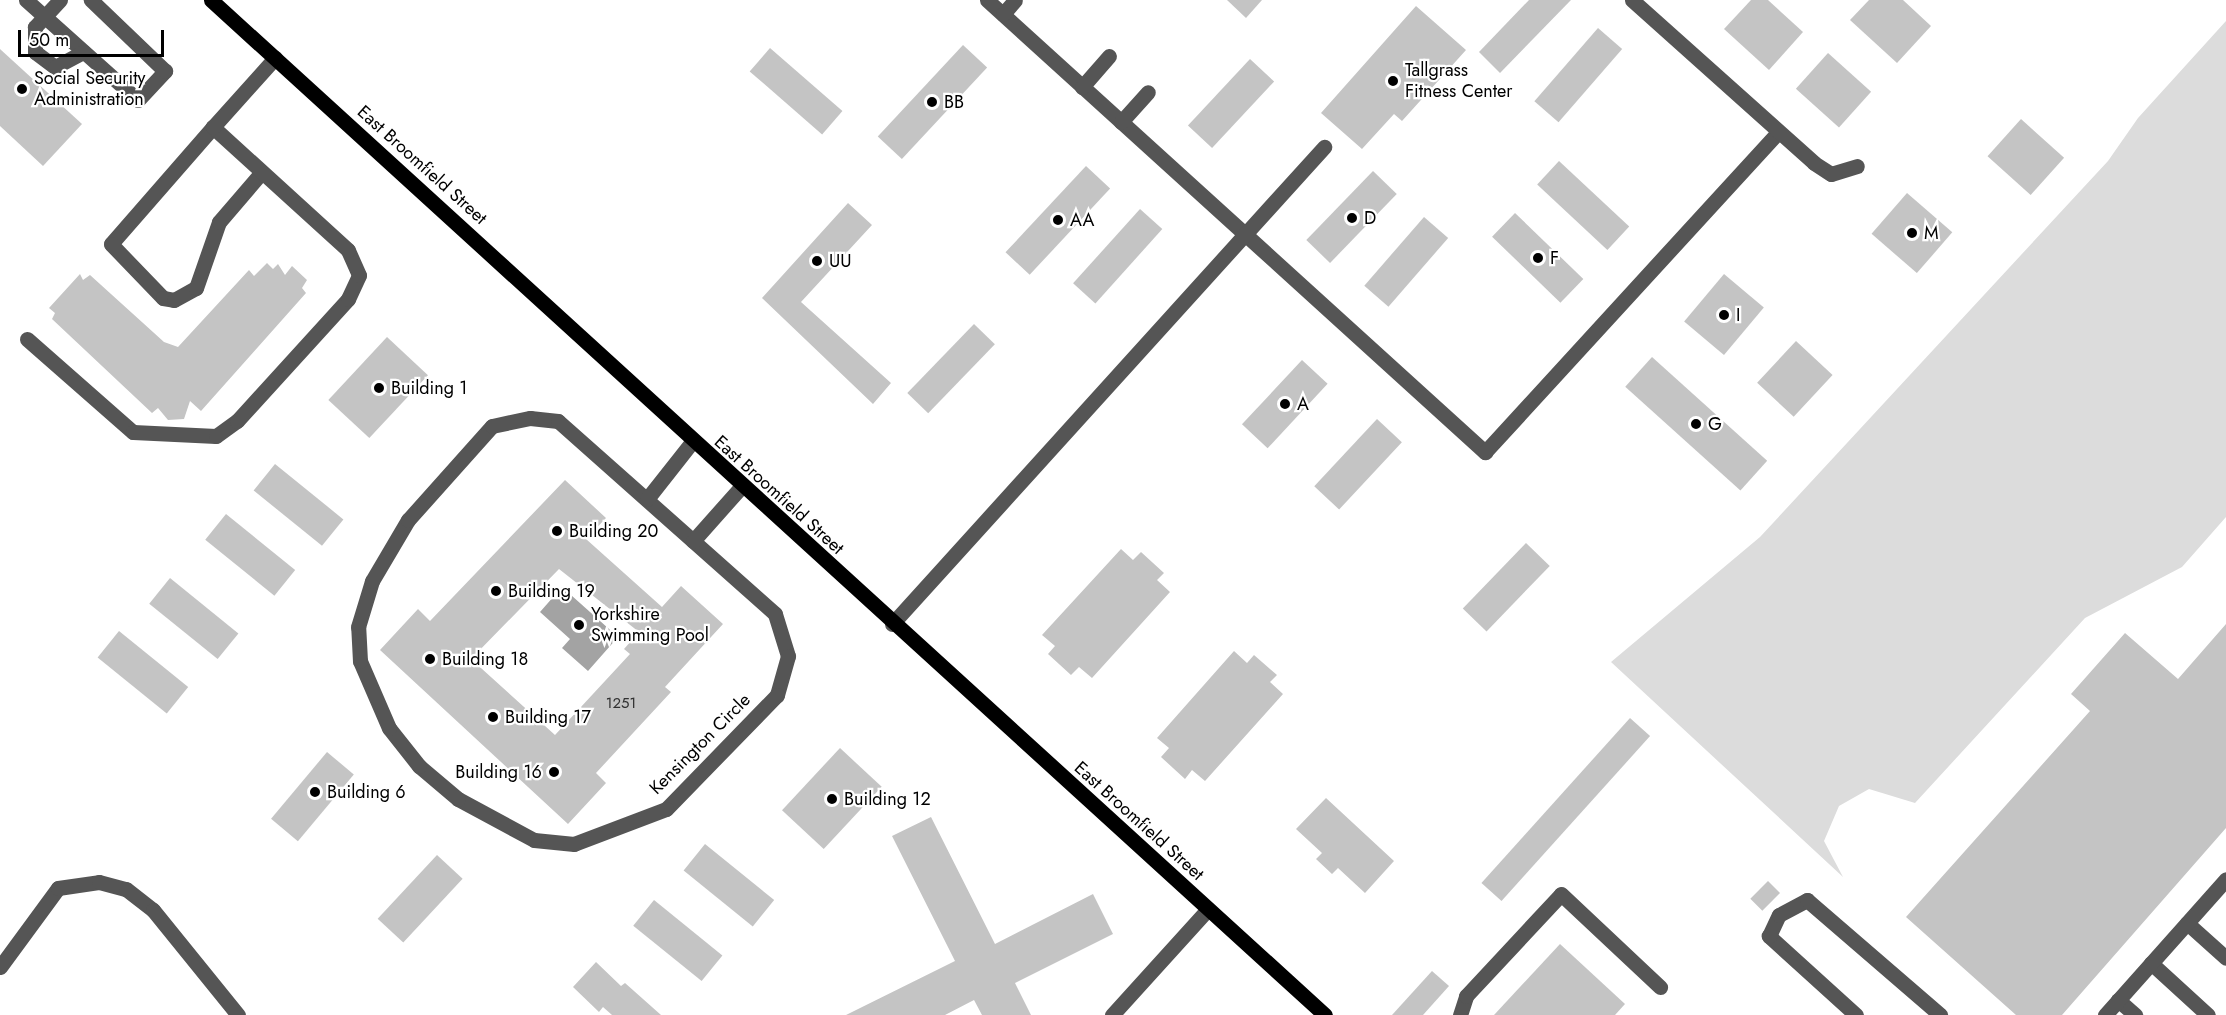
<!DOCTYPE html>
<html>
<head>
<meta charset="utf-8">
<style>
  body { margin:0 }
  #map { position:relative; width:2226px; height:1015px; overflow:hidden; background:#fff; font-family:Jost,sans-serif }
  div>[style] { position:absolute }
  .green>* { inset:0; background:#dcdcdc }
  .water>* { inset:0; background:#a3a3a3 }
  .building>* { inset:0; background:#c4c4c4; transform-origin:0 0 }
  .minor>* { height:15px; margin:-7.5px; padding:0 7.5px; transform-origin:7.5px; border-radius:7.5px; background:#555 }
  .major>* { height:15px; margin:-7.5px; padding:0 7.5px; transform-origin:7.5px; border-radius:7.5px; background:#000 }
  .dots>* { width:16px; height:16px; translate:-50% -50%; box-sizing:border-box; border:3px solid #fff; border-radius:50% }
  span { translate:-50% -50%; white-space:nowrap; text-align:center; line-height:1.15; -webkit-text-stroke:4.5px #fff; paint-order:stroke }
  .number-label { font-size:15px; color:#313131 }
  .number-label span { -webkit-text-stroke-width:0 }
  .poi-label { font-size:18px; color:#000 }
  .left { translate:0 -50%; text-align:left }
  .right { translate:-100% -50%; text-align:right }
  .street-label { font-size:18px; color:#000 }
  .scale { position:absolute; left:18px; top:30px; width:146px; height:27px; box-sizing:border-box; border:3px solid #000; border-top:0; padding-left:8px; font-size:18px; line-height:21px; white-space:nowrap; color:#000; -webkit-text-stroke:4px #fff; paint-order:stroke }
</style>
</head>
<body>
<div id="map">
  <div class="green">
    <i style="clip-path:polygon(2226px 21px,2226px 517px,2182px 567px,2085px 618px,1915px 803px,1869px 789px,1839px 806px,1824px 841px,1843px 877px,1611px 662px,1760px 537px,2108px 161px,2138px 118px)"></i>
  </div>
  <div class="water">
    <i style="clip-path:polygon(562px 587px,618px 637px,588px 671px,562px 648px,570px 639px,540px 612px)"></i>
  </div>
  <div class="building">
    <i style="clip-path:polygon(1227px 0,1262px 0,1246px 18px)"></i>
    <i style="clip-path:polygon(1529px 0,1571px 0,1500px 73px,1479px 52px)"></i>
    <i style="clip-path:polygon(1751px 0,1768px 0,1803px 32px,1769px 70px,1724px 29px)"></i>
    <i style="clip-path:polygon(1869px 0,1903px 0,1931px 26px,1897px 63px,1850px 20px)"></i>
    <i style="clip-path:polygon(1416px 6px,1466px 50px,1402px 121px,1394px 114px,1362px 149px,1321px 113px)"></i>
    <i style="left:1598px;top:28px;width:32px;height:97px;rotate:41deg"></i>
    <i style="left:963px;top:45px;width:33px;height:125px;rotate:43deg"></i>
    <i style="left:770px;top:48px;width:96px;height:31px;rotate:41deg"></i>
    <i style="clip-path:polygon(0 49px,82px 124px,43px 166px,0 126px)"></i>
    <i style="left:1828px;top:53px;width:58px;height:48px;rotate:42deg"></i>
    <i style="left:1250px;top:59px;width:33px;height:91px;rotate:43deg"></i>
    <i style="left:2021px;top:119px;width:58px;height:50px;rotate:42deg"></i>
    <i style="left:1559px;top:161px;width:96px;height:32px;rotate:43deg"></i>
    <i style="left:1086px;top:166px;width:33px;height:118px;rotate:43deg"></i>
    <i style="left:1373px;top:171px;width:33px;height:96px;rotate:44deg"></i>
    <i style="left:1907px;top:193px;width:60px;height:54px;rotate:41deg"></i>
    <i style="clip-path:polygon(848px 203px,872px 225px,801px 302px,891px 383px,873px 404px,762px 298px)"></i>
    <i style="left:1140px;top:209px;width:30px;height:100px;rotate:42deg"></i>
    <i style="left:1515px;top:213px;width:95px;height:33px;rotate:44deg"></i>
    <i style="left:1424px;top:217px;width:32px;height:91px;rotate:41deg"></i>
    <i style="clip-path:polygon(267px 263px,273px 269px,278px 264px,285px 275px,292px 266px,307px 280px,302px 288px,306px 293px,201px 411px,190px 401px,184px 419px,168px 420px,158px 408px,152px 413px,52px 319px,55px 313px,49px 308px,80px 274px,83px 280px,90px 275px,164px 342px,178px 347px,249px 270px,254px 276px)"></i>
    <i style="left:1724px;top:274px;width:52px;height:62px;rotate:40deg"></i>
    <i style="left:974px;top:324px;width:29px;height:96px;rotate:44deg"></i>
    <i style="left:387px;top:337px;width:56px;height:86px;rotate:43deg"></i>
    <i style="left:1796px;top:341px;width:50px;height:57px;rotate:43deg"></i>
    <i style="left:1652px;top:357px;width:155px;height:40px;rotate:42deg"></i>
    <i style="left:1302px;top:360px;width:35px;height:88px;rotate:43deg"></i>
    <i style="left:1377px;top:419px;width:34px;height:92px;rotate:43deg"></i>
    <i style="left:275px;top:464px;width:88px;height:34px;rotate:39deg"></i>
    <i style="clip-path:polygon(evenodd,565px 480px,606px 518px,586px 539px,662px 607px,681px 586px,723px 624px,665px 687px,671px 692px,596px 773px,606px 783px,568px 824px,380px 650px,418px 609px,430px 621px,565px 480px,559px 569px,639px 632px,624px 649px,630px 654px,555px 735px,471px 659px,559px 569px)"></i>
    <i style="left:226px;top:514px;width:89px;height:33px;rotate:39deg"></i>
    <i style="left:1526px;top:543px;width:33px;height:91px;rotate:44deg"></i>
    <i style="clip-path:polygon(1121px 549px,1133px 560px,1141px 552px,1164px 573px,1157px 580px,1170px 592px,1092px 678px,1079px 667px,1071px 675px,1048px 654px,1055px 646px,1042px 635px)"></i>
    <i style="left:170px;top:578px;width:88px;height:33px;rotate:39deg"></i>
    <i style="clip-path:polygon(2226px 624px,2226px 828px,2062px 1015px,2016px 1015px,1906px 917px,2090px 711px,2071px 694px,2125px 633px,2178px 679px)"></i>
    <i style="left:119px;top:631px;width:89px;height:34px;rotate:39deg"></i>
    <i style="clip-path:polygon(1234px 651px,1247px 663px,1254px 655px,1277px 675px,1270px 682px,1283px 694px,1205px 781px,1192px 770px,1185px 779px,1161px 757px,1169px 748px,1157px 738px)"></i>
    <i style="left:1630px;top:718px;width:27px;height:222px;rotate:42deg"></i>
    <i style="left:840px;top:748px;width:57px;height:85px;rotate:43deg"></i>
    <i style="left:327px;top:752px;width:35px;height:87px;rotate:40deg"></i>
    <i style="clip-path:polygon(1326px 798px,1394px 861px,1365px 893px,1338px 868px,1332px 874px,1316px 859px,1322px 853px,1296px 829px)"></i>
    <i style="clip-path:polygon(931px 817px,995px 944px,1093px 894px,1113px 934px,1015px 983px,1031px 1015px,982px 1015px,974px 1000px,945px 1015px,846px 1015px,955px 961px,892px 836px)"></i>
    <i style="left:705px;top:844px;width:89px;height:34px;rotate:39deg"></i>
    <i style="left:437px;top:855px;width:35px;height:87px;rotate:43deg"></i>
    <i style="left:1768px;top:881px;width:17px;height:25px;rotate:45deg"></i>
    <i style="left:654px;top:900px;width:88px;height:33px;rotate:39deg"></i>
    <i style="clip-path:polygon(1560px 944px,1625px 1004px,1615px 1015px,1494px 1015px)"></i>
    <i style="clip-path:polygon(596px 962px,621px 986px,625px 983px,661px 1015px,612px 1015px,603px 1007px,599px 1012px,573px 987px)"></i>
    <i style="clip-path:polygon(1432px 971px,1449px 986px,1423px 1015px,1392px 1015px)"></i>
  </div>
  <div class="minor">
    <i style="left:26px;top:0;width:150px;rotate:41.8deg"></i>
    <i style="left:138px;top:100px;width:40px;rotate:-47deg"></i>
    <i style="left:165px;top:71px;width:103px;rotate:-136.2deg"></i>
    <i style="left:60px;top:0;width:37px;rotate:133deg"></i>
    <i style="left:35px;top:27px;width:25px;rotate:90deg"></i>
    <i style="left:35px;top:52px;width:25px;rotate:37deg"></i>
    <i style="left:55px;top:67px;width:32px;rotate:-28deg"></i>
    <i style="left:987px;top:0;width:673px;rotate:42.23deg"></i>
    <i style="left:1485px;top:452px;width:432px;rotate:-47.5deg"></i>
    <i style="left:1632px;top:0;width:244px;rotate:41.8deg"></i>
    <i style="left:1814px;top:163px;width:20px;rotate:33deg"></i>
    <i style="left:1831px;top:174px;width:27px;rotate:-17deg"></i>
    <i style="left:1003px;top:14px;width:18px;rotate:-49deg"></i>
    <i style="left:1082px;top:87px;width:41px;rotate:-48.9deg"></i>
    <i style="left:1121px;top:122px;width:40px;rotate:-48deg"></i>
    <i style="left:213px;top:127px;width:155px;rotate:131.1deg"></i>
    <i style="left:111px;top:244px;width:75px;rotate:46.1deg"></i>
    <i style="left:163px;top:298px;width:11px;rotate:10deg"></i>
    <i style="left:174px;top:300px;width:25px;rotate:-29deg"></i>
    <i style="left:196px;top:288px;width:70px;rotate:-70.8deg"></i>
    <i style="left:219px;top:222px;width:65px;rotate:-49.4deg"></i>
    <i style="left:27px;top:339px;width:141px;rotate:41.3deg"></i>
    <i style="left:133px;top:432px;width:83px;rotate:2.8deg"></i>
    <i style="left:216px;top:436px;width:26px;rotate:-36deg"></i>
    <i style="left:237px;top:421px;width:165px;rotate:-47.7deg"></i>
    <i style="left:348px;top:299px;width:26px;rotate:-65deg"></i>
    <i style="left:359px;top:275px;width:27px;rotate:-114deg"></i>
    <i style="left:348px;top:250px;width:183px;rotate:-137.7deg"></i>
    <i style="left:213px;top:127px;width:93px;rotate:-48.1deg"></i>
    <i style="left:530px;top:418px;width:28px;rotate:6deg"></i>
    <i style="left:558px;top:421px;width:290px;rotate:41.6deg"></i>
    <i style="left:775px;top:614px;width:44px;rotate:72.8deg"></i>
    <i style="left:788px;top:656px;width:41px;rotate:105.8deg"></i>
    <i style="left:777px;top:695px;width:159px;rotate:134.2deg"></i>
    <i style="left:666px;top:809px;width:98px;rotate:159.2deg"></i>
    <i style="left:574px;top:844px;width:40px;rotate:-174.3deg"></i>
    <i style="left:534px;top:840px;width:86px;rotate:-151.7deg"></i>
    <i style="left:458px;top:799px;width:51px;rotate:-139.8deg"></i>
    <i style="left:419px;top:766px;width:48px;rotate:-128.3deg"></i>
    <i style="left:389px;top:728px;width:73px;rotate:-113.4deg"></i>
    <i style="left:360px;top:661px;width:34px;rotate:-93deg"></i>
    <i style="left:358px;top:627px;width:48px;rotate:-73.1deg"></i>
    <i style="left:372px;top:581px;width:71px;rotate:-59.5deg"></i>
    <i style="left:408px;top:520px;width:126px;rotate:-48.2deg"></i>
    <i style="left:492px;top:426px;width:39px;rotate:-12deg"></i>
    <i style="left:647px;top:499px;width:73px;rotate:-51.7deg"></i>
    <i style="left:693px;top:541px;width:72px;rotate:-48.4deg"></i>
    <i style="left:892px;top:624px;width:644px;rotate:-47.83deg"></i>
    <i style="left:2187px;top:923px;width:52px;rotate:41.9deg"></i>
    <i style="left:2151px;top:963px;width:77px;rotate:42.4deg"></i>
    <i style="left:0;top:967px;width:98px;rotate:-53.7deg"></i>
    <i style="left:58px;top:888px;width:41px;rotate:-8.3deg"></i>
    <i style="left:99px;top:882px;width:28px;rotate:15deg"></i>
    <i style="left:126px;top:889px;width:34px;rotate:38deg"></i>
    <i style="left:153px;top:910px;width:135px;rotate:51deg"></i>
    <i style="left:2118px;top:1000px;width:23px;rotate:41deg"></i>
    <i style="left:1112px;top:1015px;width:143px;rotate:-47.8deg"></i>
    <i style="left:1460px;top:1015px;width:20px;rotate:-72deg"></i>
    <i style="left:1466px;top:996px;width:139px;rotate:-47deg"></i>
    <i style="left:1561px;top:894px;width:136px;rotate:43.2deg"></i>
    <i style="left:1856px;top:1015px;width:118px;rotate:-137.8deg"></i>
    <i style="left:1769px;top:936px;width:23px;rotate:-65deg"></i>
    <i style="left:1779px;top:915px;width:32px;rotate:-28deg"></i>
    <i style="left:1807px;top:900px;width:176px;rotate:40.8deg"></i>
    <i style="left:2105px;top:1015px;width:182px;rotate:-48.3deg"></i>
  </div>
  <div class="major">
    <i style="left:211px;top:0;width:1507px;rotate:42.34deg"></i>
  </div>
  <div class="dots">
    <i style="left:1393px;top:81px;background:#000"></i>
    <i style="left:22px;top:89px;background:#000"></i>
    <i style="left:932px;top:102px;background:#000"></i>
    <i style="left:1352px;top:218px;background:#000"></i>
    <i style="left:1058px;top:220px;background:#000"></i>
    <i style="left:1912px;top:233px;background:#000"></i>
    <i style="left:1538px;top:258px;background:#000"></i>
    <i style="left:817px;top:261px;background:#000"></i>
    <i style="left:1724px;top:315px;background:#000"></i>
    <i style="left:379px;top:388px;background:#000"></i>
    <i style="left:1285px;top:404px;background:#000"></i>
    <i style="left:1696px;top:424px;background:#000"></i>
    <i style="left:557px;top:531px;background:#000"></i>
    <i style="left:496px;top:591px;background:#000"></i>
    <i style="left:579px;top:625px;background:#000"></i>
    <i style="left:430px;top:659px;background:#000"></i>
    <i style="left:493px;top:717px;background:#000"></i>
    <i style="left:554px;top:772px;background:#000"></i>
    <i style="left:315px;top:792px;background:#000"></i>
    <i style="left:832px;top:799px;background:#000"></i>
  </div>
  <div class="number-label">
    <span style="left:621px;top:704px">1251</span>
  </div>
  <div class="poi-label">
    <span class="left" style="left:1405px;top:81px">Tallgrass<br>Fitness Center</span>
    <span class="left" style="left:34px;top:89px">Social Security<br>Administration</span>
    <span class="left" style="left:944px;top:102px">BB</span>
    <span class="left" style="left:1364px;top:218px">D</span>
    <span class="left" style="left:1070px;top:220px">AA</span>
    <span class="left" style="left:1924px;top:233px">M</span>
    <span class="left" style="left:1550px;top:258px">F</span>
    <span class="left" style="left:829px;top:261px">UU</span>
    <span class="left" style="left:1736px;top:315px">I</span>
    <span class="left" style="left:391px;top:388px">Building 1</span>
    <span class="left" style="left:1297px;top:404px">A</span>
    <span class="left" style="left:1708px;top:424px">G</span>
    <span class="left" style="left:569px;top:531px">Building 20</span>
    <span class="left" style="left:508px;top:591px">Building 19</span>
    <span class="left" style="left:591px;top:625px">Yorkshire<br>Swimming Pool</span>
    <span class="left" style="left:442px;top:659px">Building 18</span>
    <span class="left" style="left:505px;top:717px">Building 17</span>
    <span class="right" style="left:542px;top:772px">Building 16</span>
    <span class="left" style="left:327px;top:792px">Building 6</span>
    <span class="left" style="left:844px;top:799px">Building 12</span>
  </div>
  <div class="street-label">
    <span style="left:422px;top:165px;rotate:42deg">East Broomfield Street</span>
    <span style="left:779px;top:495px;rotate:42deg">East Broomfield Street</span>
    <span style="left:700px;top:744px;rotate:-45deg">Kensington Circle</span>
    <span style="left:1139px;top:821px;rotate:42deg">East Broomfield Street</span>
  </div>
  <div class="scale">50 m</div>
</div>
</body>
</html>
